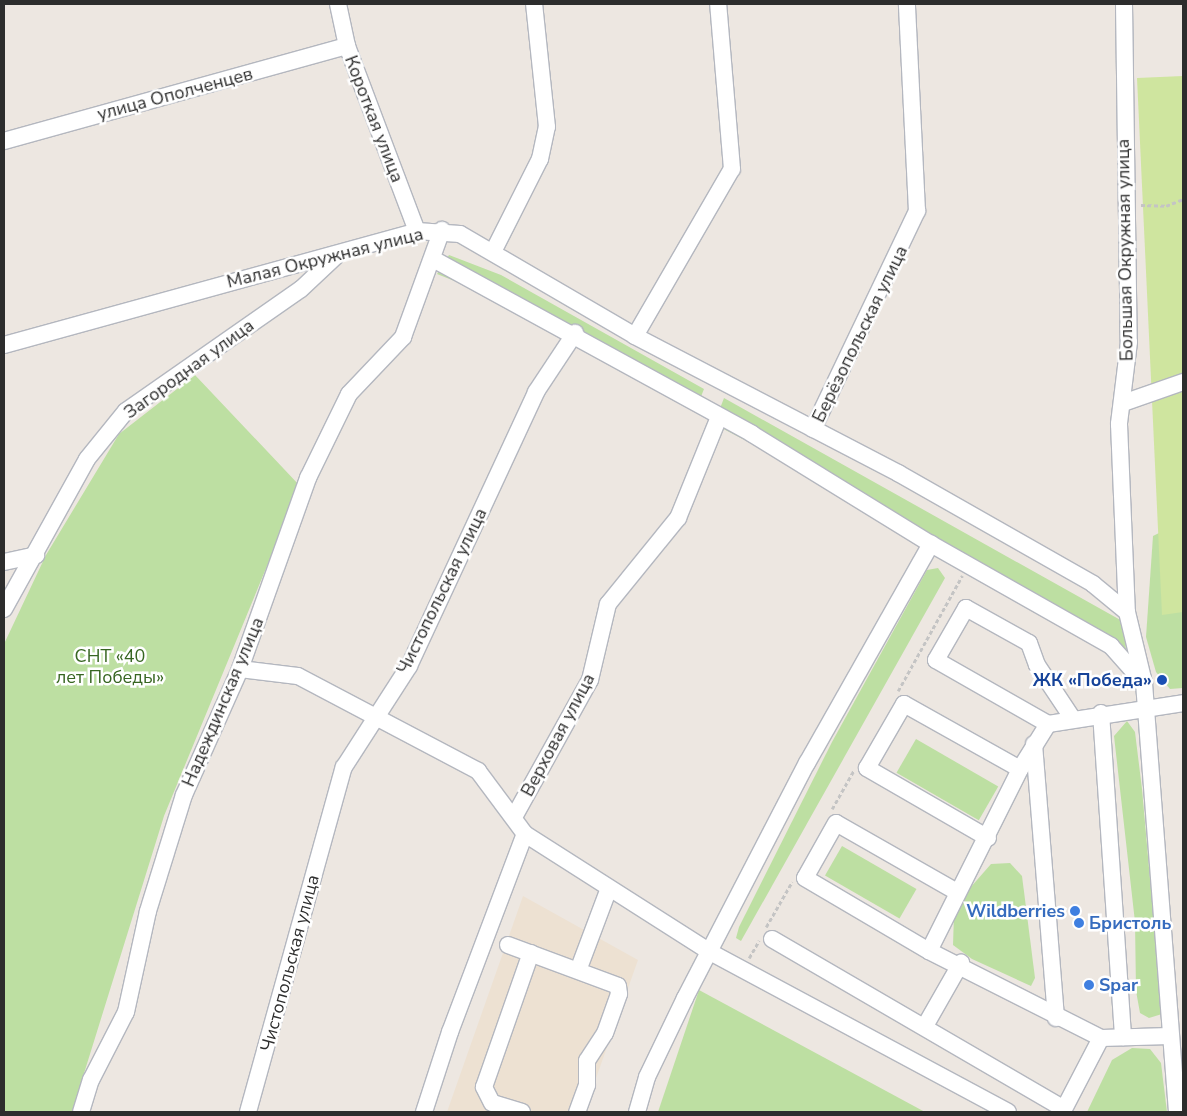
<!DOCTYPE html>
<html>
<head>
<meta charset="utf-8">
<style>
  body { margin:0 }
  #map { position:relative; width:1187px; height:1116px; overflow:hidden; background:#ede7e1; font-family:"Nunito Sans",sans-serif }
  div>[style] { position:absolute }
  .education>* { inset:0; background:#ede1d2 }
  .green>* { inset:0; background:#bddfa2; transform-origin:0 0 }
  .pitch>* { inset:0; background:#cfe59f }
  .path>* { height:2.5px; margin-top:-1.25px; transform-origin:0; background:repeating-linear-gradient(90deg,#c4c4c4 0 4px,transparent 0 6.5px) }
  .roads { filter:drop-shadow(1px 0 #b4b7bf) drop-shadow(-1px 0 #b4b7bf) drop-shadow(0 1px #b4b7bf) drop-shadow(0 -1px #b4b7bf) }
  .minor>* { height:16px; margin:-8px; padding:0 8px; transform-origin:8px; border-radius:8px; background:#fff }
  .dots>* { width:14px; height:14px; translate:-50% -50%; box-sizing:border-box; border:2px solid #fff; border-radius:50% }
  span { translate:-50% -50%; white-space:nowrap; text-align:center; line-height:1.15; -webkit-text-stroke:5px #fff; paint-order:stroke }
  .street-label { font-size:18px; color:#2d2d2d }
  .park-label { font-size:18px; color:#376621 }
  .transit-label { font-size:18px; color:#164399; font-weight:700 }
  .right { translate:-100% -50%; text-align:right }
  .shop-label { font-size:18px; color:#366cbe; font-weight:700 }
  .left { translate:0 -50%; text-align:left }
  .frame { position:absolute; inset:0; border:5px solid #2d2d2d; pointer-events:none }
</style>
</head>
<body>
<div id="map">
  <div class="education">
    <i style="clip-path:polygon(523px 896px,638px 960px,584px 1112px,447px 1112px)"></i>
  </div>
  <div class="green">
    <i style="clip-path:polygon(449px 255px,501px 275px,704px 389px,696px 409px,507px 302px,437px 274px)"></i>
    <i style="clip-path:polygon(195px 375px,300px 486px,164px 816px,72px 1112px,4px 1112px,4px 644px,46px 555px,119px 434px)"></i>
    <i style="clip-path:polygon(724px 398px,1124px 622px,1126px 650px,938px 542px,714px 424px)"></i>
    <i style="clip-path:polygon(1183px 521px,1183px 688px,1170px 689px,1156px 672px,1146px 637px,1153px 536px)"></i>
    <i style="clip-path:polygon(938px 568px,945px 578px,741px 941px,736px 938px,739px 927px,832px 742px,927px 570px)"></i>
    <i style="clip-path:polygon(1127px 721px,1135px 732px,1142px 789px,1162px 1014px,1149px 1018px,1140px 1013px,1136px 991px,1135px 922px,1114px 736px)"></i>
    <i style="left:916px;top:739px;width:95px;height:39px;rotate:30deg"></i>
    <i style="left:842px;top:846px;width:86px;height:34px;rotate:30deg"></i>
    <i style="clip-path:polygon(1010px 863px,1022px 876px,1035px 978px,1031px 986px,972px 959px,953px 945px,954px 915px,970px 888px,991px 864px)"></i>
    <i style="clip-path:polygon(699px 990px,925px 1112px,658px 1112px)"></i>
    <i style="clip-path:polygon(1132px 1048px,1150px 1049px,1161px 1063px,1167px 1112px,1087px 1112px,1112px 1060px)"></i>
  </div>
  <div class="pitch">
    <i style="clip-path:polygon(1183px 76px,1183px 612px,1162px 615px,1137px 78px)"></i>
  </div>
  <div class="path">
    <i style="left:1141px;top:205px;width:25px;rotate:2deg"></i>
    <i style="left:1166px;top:206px;width:18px;rotate:-22deg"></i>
    <i style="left:898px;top:691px;width:132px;rotate:-60.9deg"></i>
    <i style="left:832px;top:809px;width:45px;rotate:-60.6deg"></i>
    <i style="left:766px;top:927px;width:52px;rotate:-60deg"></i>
    <i style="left:749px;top:958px;width:20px;rotate:-60deg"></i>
  </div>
  <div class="roads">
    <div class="minor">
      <i style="left:338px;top:4px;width:43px;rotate:77.9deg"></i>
      <i style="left:347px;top:46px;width:198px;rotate:69.3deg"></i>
      <i style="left:1124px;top:4px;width:338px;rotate:89.2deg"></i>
      <i style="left:1129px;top:342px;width:83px;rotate:97deg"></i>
      <i style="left:1119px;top:424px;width:188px;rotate:87.6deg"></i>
      <i style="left:1127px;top:612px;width:73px;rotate:76.5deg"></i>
      <i style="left:1144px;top:683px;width:430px;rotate:85.6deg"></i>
      <i style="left:4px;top:141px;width:356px;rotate:-15.5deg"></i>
      <i style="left:494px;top:250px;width:102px;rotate:-63.2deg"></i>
      <i style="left:540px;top:159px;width:33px;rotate:-78deg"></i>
      <i style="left:547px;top:127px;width:124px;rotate:-96deg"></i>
      <i style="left:433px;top:259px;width:364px;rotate:28.7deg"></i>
      <i style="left:752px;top:434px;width:210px;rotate:31.6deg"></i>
      <i style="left:931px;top:544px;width:207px;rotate:29.5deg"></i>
      <i style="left:1111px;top:646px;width:50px;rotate:48.3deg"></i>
      <i style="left:635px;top:336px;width:193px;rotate:-59.9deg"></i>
      <i style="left:732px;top:169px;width:166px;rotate:-94.8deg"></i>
      <i style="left:4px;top:345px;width:428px;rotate:-15.4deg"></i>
      <i style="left:417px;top:231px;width:43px;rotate:4deg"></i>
      <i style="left:460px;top:234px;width:203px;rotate:30.2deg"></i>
      <i style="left:635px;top:336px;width:297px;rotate:27.5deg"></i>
      <i style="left:898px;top:473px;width:224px;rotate:29.6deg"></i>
      <i style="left:1093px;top:584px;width:44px;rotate:39.5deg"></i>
      <i style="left:1123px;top:403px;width:64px;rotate:-19.3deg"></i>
      <i style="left:813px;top:429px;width:242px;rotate:-64.5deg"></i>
      <i style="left:917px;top:211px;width:207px;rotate:-92.8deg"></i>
      <i style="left:4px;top:562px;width:33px;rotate:-12deg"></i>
      <i style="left:4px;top:609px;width:171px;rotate:-61deg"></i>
      <i style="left:87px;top:459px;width:62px;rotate:-50.9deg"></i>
      <i style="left:126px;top:411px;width:213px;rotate:-34.9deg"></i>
      <i style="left:301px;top:289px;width:48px;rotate:-43.3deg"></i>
      <i style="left:240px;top:669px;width:58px;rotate:6.9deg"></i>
      <i style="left:298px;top:676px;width:204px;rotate:27.8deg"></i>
      <i style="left:478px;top:771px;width:79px;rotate:53.3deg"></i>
      <i style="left:525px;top:834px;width:219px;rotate:32.5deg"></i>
      <i style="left:710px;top:952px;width:338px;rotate:28.2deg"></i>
      <i style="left:1101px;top:713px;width:325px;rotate:86.1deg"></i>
      <i style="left:1048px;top:724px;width:129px;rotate:-150.3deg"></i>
      <i style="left:936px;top:660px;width:60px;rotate:-60deg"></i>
      <i style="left:966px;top:608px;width:72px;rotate:29.1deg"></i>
      <i style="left:1029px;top:643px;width:23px;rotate:70deg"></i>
      <i style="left:1037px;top:665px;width:65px;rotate:56.3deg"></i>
      <i style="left:1034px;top:744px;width:275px;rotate:85.4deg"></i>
      <i style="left:514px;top:817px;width:157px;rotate:-61deg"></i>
      <i style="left:590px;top:680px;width:78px;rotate:-76.7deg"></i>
      <i style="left:608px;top:604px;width:111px;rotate:-50.9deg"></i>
      <i style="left:678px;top:518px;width:109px;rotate:-67.9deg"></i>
      <i style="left:988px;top:838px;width:140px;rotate:-150deg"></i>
      <i style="left:867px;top:768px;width:74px;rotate:-60deg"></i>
      <i style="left:904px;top:704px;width:133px;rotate:29.3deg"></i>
      <i style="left:957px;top:892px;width:139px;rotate:-150.3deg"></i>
      <i style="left:836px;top:823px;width:63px;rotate:119.4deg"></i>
      <i style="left:805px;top:878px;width:144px;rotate:30.5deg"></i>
      <i style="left:929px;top:951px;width:193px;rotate:26.8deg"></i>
      <i style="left:772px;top:939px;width:338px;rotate:30.2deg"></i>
      <i style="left:1064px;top:1109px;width:80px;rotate:-62.5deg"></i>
      <i style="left:1101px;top:1038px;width:69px;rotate:-1.7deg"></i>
      <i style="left:508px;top:945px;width:117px;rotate:20.4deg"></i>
      <i style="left:618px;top:986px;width:8px;rotate:83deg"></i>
      <i style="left:619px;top:994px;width:41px;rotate:109.7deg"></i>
      <i style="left:605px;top:1033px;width:33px;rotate:123deg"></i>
      <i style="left:587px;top:1061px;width:24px;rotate:90deg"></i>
      <i style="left:587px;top:1085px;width:29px;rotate:110deg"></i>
      <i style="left:929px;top:951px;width:203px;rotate:-63.4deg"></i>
      <i style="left:1020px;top:769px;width:53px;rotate:-58.1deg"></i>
      <i style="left:1048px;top:724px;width:137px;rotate:-8.8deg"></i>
      <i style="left:579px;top:968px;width:85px;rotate:-69.4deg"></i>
      <i style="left:925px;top:1026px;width:73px;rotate:-60.3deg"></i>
      <i style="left:81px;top:1112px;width:34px;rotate:-73deg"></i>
      <i style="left:91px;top:1080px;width:76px;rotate:-62.8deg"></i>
      <i style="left:126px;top:1012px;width:103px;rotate:-77.7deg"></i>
      <i style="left:148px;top:911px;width:121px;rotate:-72.8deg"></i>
      <i style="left:184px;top:795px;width:138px;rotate:-66deg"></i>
      <i style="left:240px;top:669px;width:203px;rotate:-70.4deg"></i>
      <i style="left:308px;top:478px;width:93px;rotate:-64deg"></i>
      <i style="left:349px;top:394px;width:79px;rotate:-46.5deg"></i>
      <i style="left:403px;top:337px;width:114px;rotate:-70deg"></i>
      <i style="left:248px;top:1112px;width:358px;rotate:-74.5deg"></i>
      <i style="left:344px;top:767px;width:120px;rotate:-57.2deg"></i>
      <i style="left:409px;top:666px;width:302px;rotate:-65.1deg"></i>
      <i style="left:536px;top:392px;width:71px;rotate:-56.5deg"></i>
      <i style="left:424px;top:1112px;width:84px;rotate:-72deg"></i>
      <i style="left:450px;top:1032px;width:212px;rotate:-69.3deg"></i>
      <i style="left:522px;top:1112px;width:31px;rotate:-163deg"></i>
      <i style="left:492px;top:1103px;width:18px;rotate:-117deg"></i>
      <i style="left:484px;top:1087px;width:142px;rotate:-70.7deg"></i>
      <i style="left:637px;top:1112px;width:36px;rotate:-74deg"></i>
      <i style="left:647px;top:1077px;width:88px;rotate:-64.3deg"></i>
      <i style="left:685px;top:998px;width:265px;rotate:-62.6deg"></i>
      <i style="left:807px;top:763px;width:252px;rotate:-60.5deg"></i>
    </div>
  </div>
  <div class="dots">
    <i style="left:1162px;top:680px;background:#1a4fb4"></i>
    <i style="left:1075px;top:911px;background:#3f7fe0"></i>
    <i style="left:1079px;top:923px;background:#3f7fe0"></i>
    <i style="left:1089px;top:985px;background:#3f7fe0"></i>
  </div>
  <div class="street-label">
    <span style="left:175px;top:94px;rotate:-15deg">улица Ополченцев</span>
    <span style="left:374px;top:119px;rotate:69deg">Короткая улица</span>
    <span style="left:1125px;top:250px;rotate:-91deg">Большая Окружная улица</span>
    <span style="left:325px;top:258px;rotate:-14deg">Малая Окружная улица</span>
    <span style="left:860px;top:334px;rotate:-64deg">Берёзопольская улица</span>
    <span style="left:189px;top:369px;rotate:-36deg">Загородная улица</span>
    <span style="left:442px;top:591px;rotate:-64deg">Чистопольская улица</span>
    <span style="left:223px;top:702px;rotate:-67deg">Надеждинская улица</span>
    <span style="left:558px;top:735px;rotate:-62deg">Верховая улица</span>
    <span style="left:290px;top:963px;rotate:-75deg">Чистопольская улица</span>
  </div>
  <div class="park-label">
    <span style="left:110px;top:667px">СНТ «40<br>лет Победы»</span>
  </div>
  <div class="transit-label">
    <span class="right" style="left:1152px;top:680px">ЖК «Победа»</span>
  </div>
  <div class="shop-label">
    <span class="right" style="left:1065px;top:911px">Wildberries</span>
    <span class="left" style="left:1089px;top:923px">Бристоль</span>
    <span class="left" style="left:1099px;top:985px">Spar</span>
  </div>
  <div class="frame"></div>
</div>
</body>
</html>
